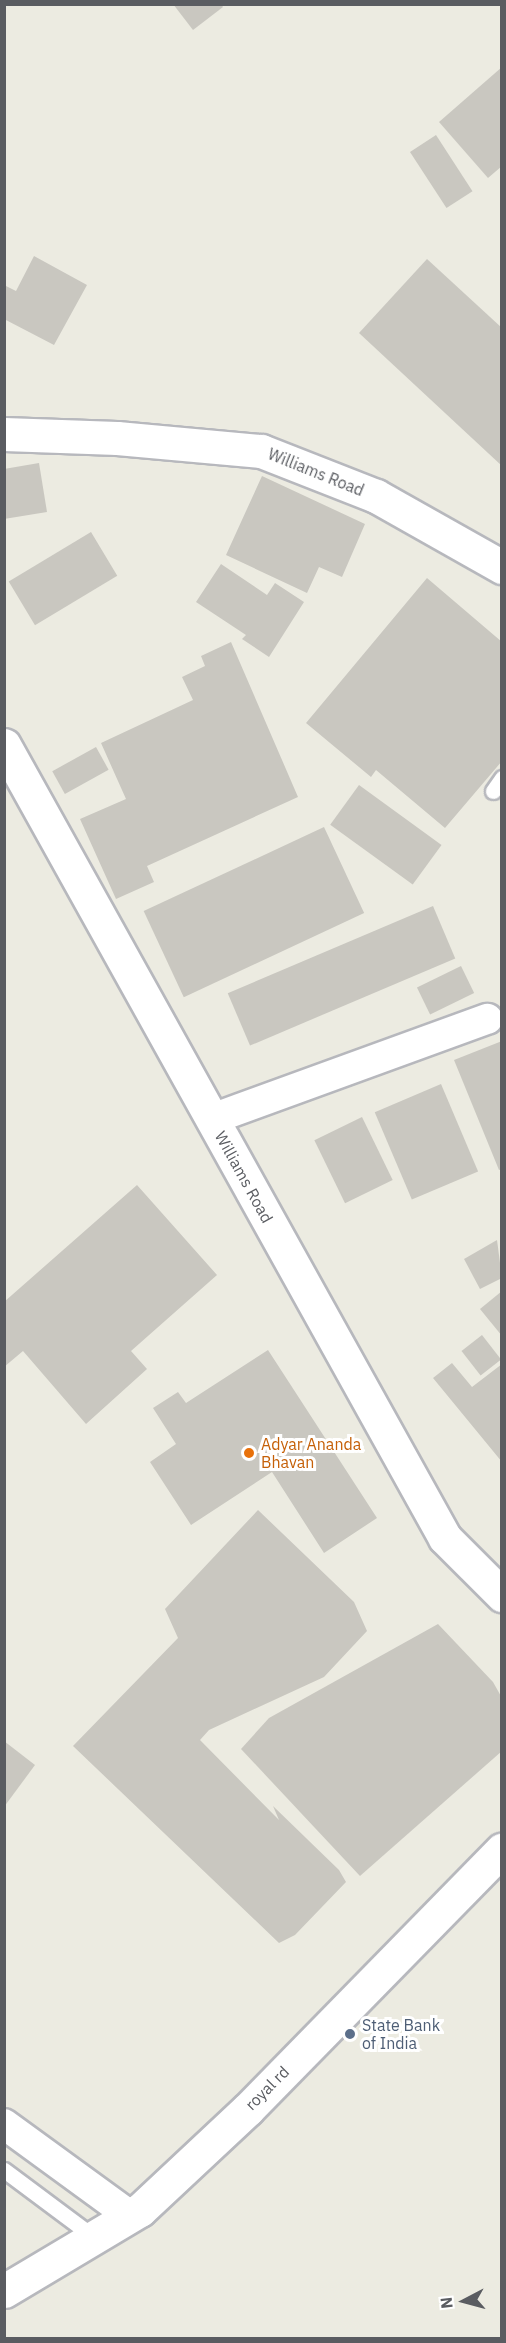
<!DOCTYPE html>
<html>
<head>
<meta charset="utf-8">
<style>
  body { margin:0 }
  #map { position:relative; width:506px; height:2343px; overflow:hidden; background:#ecebe1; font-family:"IBM Plex Sans",sans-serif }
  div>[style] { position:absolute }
  .building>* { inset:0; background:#c9c7c0; transform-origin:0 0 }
  .roads { filter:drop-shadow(2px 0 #b7b8bd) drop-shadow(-2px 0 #b7b8bd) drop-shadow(0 2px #b7b8bd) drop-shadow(0 -2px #b7b8bd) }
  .service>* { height:15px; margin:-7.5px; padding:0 7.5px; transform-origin:7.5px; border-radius:7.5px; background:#fff }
  .minor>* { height:30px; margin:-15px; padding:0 15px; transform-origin:15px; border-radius:15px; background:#fff }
  .tertiary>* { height:33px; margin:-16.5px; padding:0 16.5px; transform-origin:16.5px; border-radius:16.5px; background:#fff }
  .secondary>* { height:33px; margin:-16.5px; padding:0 16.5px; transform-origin:16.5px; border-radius:16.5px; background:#fff }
  .dots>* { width:16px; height:16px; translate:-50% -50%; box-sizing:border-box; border:3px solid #fff; border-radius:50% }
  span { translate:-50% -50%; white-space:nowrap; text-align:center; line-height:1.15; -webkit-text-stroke:6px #fff; paint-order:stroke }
  .street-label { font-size:16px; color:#5a5c61 }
  .food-label { font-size:16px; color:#c56008 }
  .left { translate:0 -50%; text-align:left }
  .service-label { font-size:16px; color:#4e5e75 }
  .frame { position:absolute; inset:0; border:6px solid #5a5c61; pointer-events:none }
  .north { position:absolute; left:434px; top:2271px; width:60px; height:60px; -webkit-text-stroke:4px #fff; paint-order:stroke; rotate:264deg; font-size:16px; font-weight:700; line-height:24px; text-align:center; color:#5a5c61 }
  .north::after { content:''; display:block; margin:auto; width:21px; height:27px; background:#5a5c61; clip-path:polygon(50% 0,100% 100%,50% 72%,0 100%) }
</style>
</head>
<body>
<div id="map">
  <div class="building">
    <i style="clip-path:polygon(173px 4px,221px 4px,223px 7px,193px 30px)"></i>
    <i style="clip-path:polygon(502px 67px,502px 166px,488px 178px,439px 122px)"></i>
    <i style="left:436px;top:135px;width:67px;height:31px;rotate:57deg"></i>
    <i style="clip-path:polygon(34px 256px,87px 285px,54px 345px,4px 319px,4px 285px,16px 291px)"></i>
    <i style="clip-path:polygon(427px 259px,502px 328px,502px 466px,359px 333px)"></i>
    <i style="clip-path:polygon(39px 463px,47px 512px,4px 519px,4px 469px)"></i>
    <i style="clip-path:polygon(262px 476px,365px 524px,342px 577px,319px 567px,307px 593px,226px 555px)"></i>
    <i style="left:91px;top:532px;width:51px;height:96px;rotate:59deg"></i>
    <i style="clip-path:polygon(221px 564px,267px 595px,275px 583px,304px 602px,269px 657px,242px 639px,246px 635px,196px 602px)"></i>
    <i style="clip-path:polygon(427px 578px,502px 642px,502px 761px,445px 828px,376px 770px,371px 777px,306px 723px)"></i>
    <i style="clip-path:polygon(231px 642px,298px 797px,147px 866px,154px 882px,116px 899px,80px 819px,126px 799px,101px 743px,193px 700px,182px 677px,205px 666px,201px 656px)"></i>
    <i style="left:96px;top:747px;width:26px;height:50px;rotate:61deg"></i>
    <i style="left:359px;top:785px;width:102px;height:49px;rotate:36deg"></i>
    <i style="left:324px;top:827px;width:95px;height:199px;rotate:65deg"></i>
    <i style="left:433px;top:906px;width:57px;height:223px;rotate:67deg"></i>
    <i style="left:461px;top:966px;width:30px;height:49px;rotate:64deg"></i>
    <i style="clip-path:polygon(502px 1041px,502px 1169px,499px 1170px,454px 1060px)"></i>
    <i style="left:441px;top:1084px;width:95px;height:72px;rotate:67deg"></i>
    <i style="left:362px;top:1117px;width:70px;height:53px;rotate:64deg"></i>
    <i style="clip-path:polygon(137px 1185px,217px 1275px,131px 1351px,147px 1369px,86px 1424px,23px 1351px,4px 1367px,4px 1302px)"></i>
    <i style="clip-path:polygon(497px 1240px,502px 1278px,480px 1289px,464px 1259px)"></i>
    <i style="clip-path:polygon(502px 1291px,502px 1336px,480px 1309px)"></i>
    <i style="left:482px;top:1335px;width:31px;height:26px;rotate:52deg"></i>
    <i style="clip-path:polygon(268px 1350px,377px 1518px,324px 1553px,272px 1472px,191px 1525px,150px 1462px,176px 1444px,153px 1408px,178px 1392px,186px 1403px)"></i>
    <i style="clip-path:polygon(452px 1363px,472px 1387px,502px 1364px,502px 1462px,433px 1378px)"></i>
    <i style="clip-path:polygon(258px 1510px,354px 1602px,367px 1631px,324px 1677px,209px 1730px,200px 1740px,279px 1820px,273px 1806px,339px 1870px,346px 1882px,295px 1935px,279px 1943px,73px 1746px,178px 1638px,165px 1609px)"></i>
    <i style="clip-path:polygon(438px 1624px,493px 1682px,502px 1698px,502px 1751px,360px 1876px,241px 1749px,269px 1718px)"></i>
    <i style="clip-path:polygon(4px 1741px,35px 1765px,4px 1807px)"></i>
  </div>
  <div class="roads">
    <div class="service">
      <i style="left:493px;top:791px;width:16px;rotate:-55deg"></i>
      <i style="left:4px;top:2170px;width:112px;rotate:36.7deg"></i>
    </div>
    <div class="minor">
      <i style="left:212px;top:1119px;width:293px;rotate:-20deg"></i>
      <i style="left:4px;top:2124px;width:156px;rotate:36.1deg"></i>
    </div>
    <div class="tertiary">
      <i style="left:4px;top:434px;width:113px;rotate:2deg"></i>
      <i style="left:117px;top:438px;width:145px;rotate:5.2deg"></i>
      <i style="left:261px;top:451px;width:123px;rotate:21.4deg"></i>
      <i style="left:376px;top:496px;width:145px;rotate:29.4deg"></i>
      <i style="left:4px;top:745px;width:907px;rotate:60.92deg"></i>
      <i style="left:445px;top:1538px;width:81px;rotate:45deg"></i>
    </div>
    <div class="secondary">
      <i style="left:4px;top:2291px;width:158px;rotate:-30.8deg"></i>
      <i style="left:140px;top:2210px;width:148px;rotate:-43.1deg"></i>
      <i style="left:248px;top:2109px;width:363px;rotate:-45.6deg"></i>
    </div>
  </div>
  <div class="dots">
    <i style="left:249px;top:1453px;background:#e8710a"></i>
    <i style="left:350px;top:2034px;background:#5c6f8a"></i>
  </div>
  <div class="street-label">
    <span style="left:316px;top:472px;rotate:22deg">Williams Road</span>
    <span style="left:244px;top:1177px;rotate:61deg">Williams Road</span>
    <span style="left:267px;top:2088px;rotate:-45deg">royal rd</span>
  </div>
  <div class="food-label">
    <span class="left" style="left:261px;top:1453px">Adyar Ananda<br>Bhavan</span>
  </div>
  <div class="service-label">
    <span class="left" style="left:362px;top:2034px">State Bank<br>of India</span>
  </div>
  <div class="frame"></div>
  <div class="north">N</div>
</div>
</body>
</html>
